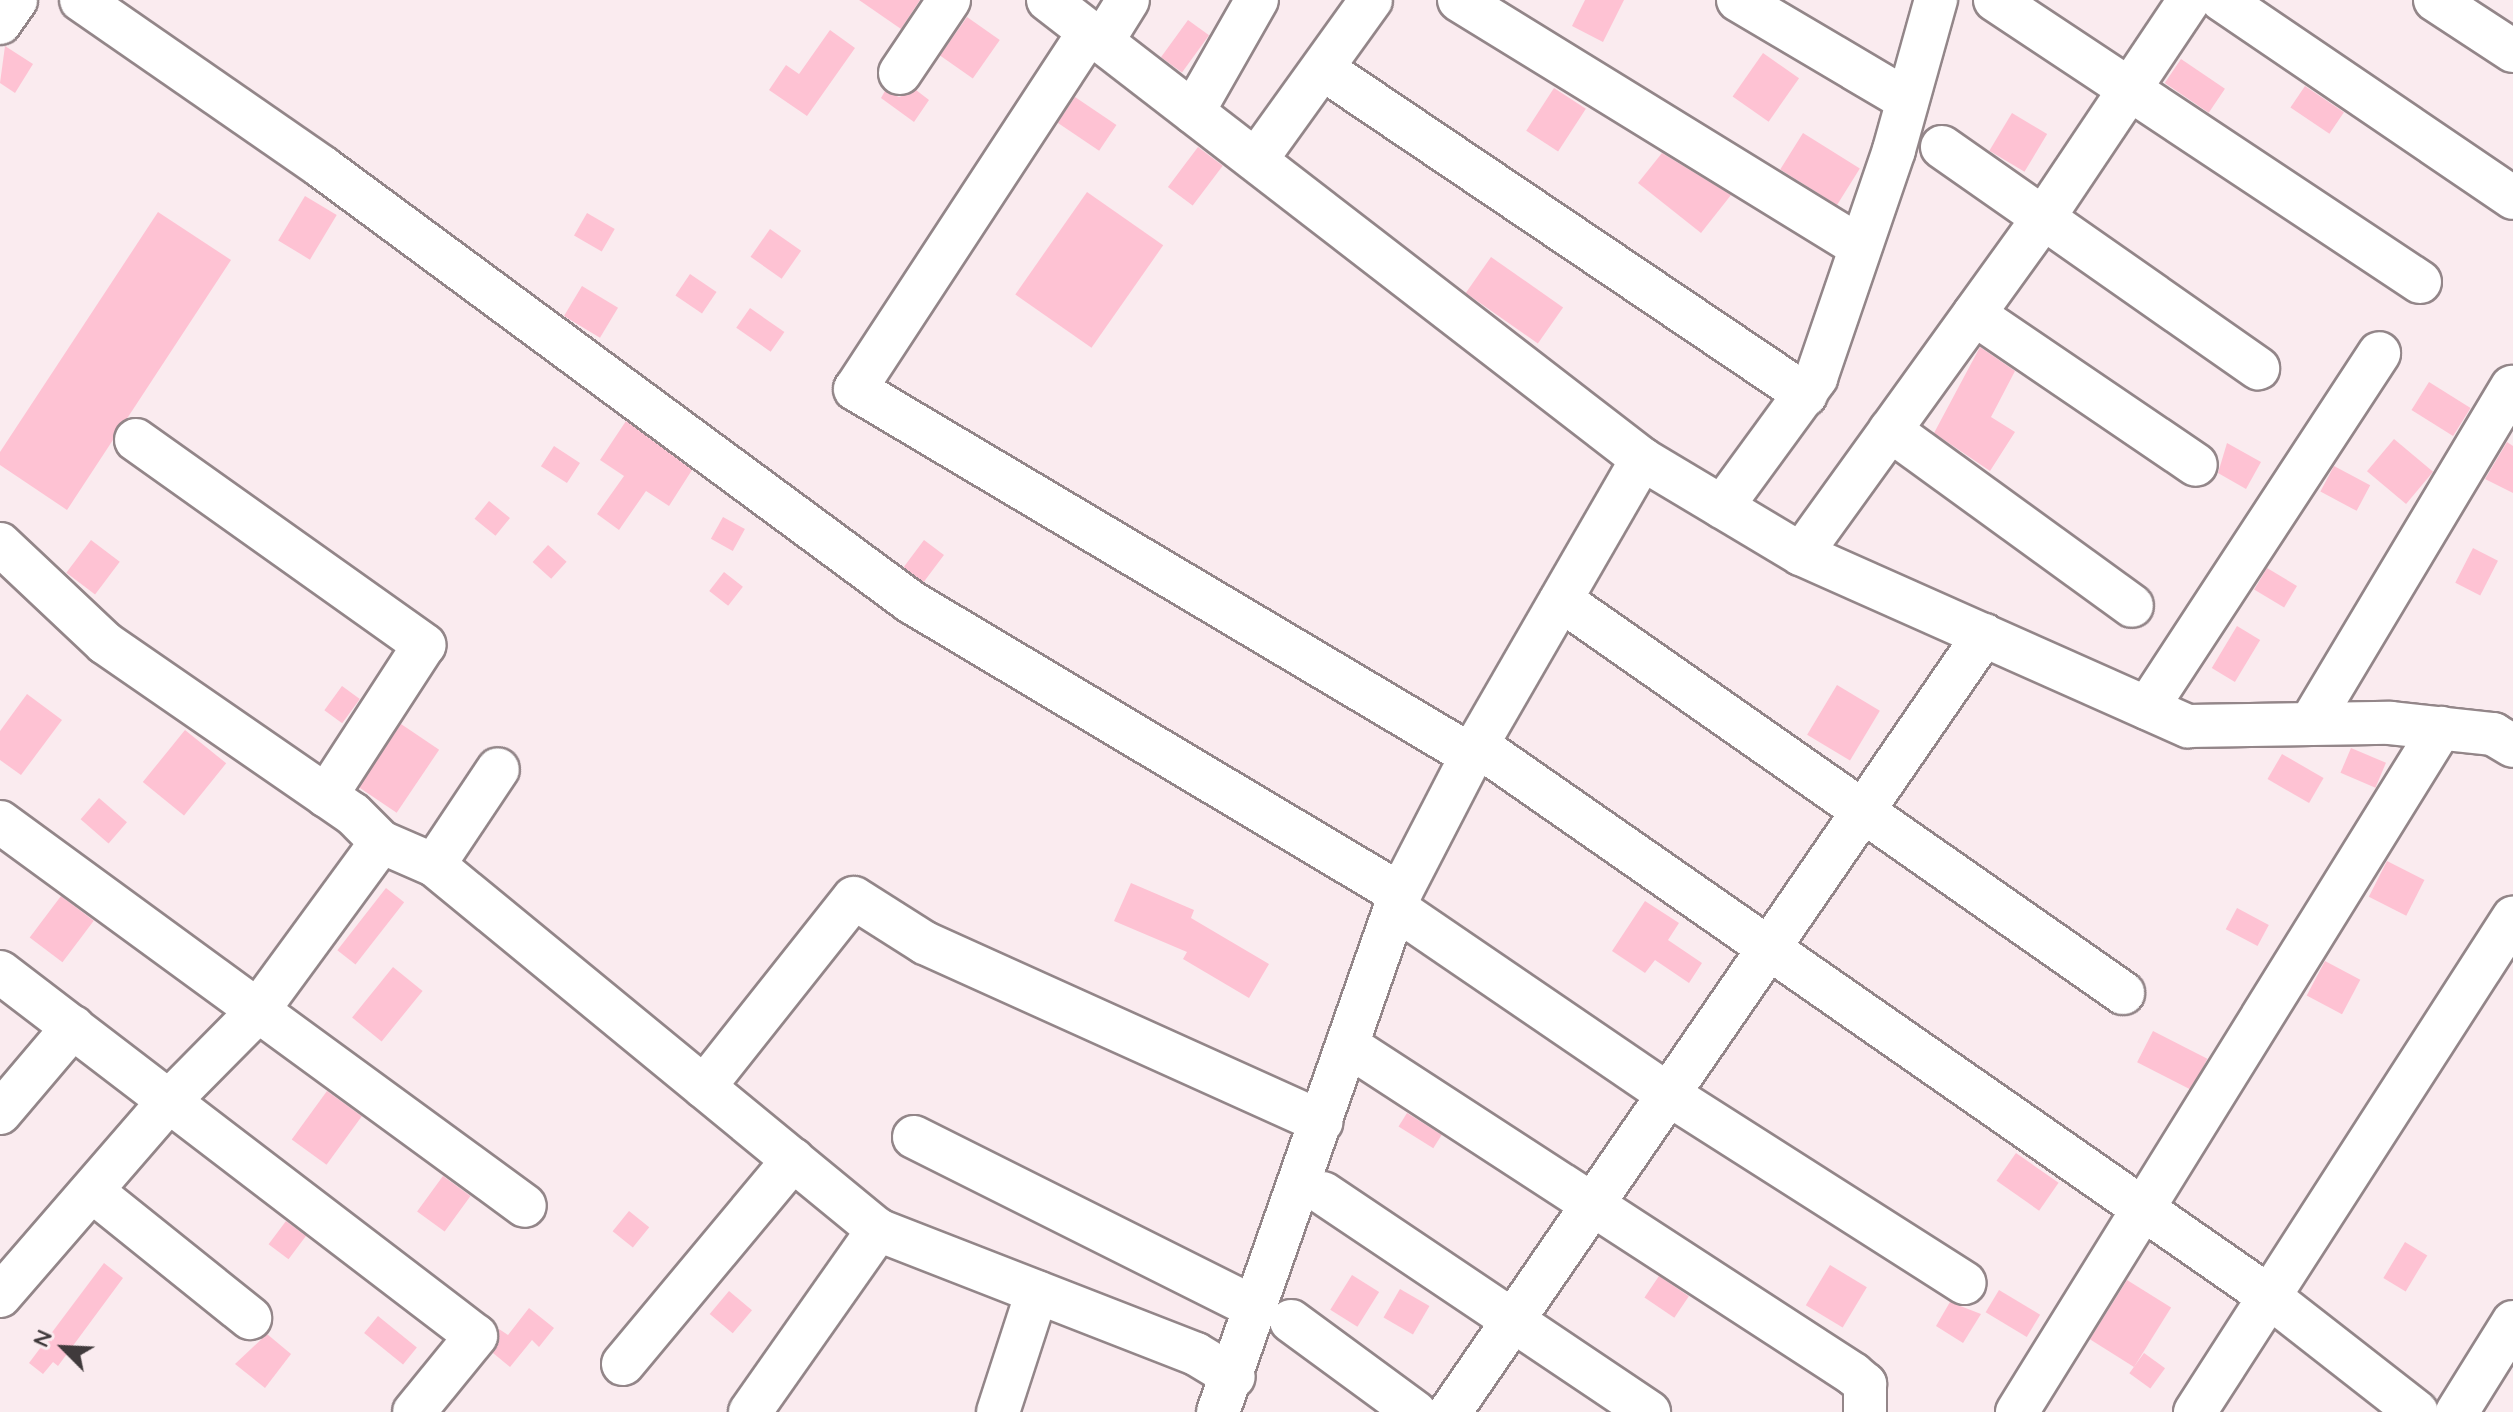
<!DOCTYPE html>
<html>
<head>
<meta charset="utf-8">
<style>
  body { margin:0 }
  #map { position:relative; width:2513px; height:1412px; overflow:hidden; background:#faebef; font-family:Quicksand,sans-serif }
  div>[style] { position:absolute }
  .building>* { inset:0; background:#fec2d3; transform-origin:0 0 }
  .roads { filter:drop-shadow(2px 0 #938689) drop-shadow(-2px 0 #938689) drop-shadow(0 2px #938689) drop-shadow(0 -2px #938689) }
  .minor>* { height:42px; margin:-21px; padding:0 21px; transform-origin:21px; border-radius:21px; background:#fff }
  span { translate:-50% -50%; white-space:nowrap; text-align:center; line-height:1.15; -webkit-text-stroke:6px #faebef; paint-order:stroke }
  .north { position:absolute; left:24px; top:1308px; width:80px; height:80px; -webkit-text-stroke:6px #faebef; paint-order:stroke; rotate:294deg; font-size:22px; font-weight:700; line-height:32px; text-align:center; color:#403a3c }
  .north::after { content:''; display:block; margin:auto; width:28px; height:36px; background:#403a3c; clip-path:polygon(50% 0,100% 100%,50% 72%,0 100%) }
</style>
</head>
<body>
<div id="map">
  <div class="building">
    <i style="clip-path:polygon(859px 0,920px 0,901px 29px)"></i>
    <i style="clip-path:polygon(1585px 0,1624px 0,1603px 42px,1572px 26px)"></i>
    <i style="left:967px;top:17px;width:40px;height:47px;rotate:35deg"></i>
    <i style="left:1188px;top:20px;width:26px;height:46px;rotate:36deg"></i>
    <i style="clip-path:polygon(830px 30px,855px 48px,807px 116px,769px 90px,786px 65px,799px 74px)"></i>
    <i style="clip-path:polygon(5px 46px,33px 64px,15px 93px,0 83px)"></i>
    <i style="left:1763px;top:53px;width:44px;height:53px;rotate:35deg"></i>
    <i style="left:2181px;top:59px;width:53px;height:29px;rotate:34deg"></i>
    <i style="left:2305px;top:86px;width:47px;height:26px;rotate:34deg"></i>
    <i style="left:1554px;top:88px;width:38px;height:51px;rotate:33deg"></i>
    <i style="clip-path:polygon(916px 90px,929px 100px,914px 122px,881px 98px,885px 91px,899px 97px)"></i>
    <i style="left:1075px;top:97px;width:50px;height:31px;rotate:34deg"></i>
    <i style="left:2012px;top:113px;width:41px;height:44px;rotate:31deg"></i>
    <i style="left:1803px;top:133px;width:67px;height:43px;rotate:32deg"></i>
    <i style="left:1198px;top:147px;width:31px;height:50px;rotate:37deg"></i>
    <i style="clip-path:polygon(1662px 153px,1731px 195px,1701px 233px,1638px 183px)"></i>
    <i style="left:1087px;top:192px;width:93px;height:125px;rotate:35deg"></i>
    <i style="left:305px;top:196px;width:37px;height:52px;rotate:31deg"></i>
    <i style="clip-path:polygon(158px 212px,231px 260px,67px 510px,0 465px,0 452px)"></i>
    <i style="left:587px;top:213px;width:32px;height:26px;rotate:30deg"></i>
    <i style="left:770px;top:229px;width:38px;height:34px;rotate:35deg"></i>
    <i style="left:1491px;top:257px;width:88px;height:44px;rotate:35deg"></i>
    <i style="left:690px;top:274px;width:32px;height:26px;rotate:34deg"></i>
    <i style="left:582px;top:286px;width:42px;height:35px;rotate:31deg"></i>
    <i style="left:750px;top:308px;width:42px;height:24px;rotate:35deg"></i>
    <i style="clip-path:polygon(1980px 347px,2015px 371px,1991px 417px,2015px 432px,1990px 471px,1934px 433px)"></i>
    <i style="left:2429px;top:382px;width:49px;height:33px;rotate:32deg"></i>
    <i style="clip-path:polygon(626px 421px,692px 470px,669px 506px,646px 491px,619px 530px,597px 514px,624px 476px,600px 460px)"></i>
    <i style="left:2394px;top:439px;width:51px;height:42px;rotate:40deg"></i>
    <i style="clip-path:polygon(2507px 442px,2513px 446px,2513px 493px,2485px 479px)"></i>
    <i style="clip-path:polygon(2227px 443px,2261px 462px,2246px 489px,2218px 473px)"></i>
    <i style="left:554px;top:446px;width:31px;height:24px;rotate:33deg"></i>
    <i style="left:2334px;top:466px;width:41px;height:29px;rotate:28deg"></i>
    <i style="left:489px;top:501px;width:27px;height:23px;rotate:39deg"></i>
    <i style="left:723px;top:517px;width:25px;height:25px;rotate:29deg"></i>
    <i style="left:91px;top:540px;width:36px;height:41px;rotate:37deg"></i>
    <i style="left:924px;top:540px;width:25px;height:34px;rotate:37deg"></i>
    <i style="left:548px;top:545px;width:25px;height:23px;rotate:42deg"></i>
    <i style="left:2473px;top:548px;width:28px;height:39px;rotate:27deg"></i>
    <i style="left:2267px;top:568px;width:35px;height:25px;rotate:31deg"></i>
    <i style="left:724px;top:572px;width:24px;height:24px;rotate:38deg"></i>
    <i style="left:2237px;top:626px;width:27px;height:49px;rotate:31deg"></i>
    <i style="left:1837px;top:685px;width:50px;height:58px;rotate:31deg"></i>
    <i style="left:342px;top:686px;width:22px;height:30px;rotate:36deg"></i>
    <i style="clip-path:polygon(27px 694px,62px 720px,21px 775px,0 760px,0 731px)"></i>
    <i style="left:401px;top:724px;width:46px;height:76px;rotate:34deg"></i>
    <i style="left:185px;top:730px;width:53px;height:67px;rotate:39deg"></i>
    <i style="left:2351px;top:748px;width:38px;height:27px;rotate:23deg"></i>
    <i style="left:2282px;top:754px;width:48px;height:29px;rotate:30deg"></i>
    <i style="left:99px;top:798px;width:37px;height:28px;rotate:41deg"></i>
    <i style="left:2387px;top:861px;width:42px;height:40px;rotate:27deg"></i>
    <i style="clip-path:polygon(1131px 883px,1194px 910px,1191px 918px,1269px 964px,1249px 998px,1183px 959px,1187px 952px,1114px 921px)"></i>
    <i style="left:386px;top:888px;width:23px;height:79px;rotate:38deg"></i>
    <i style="left:61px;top:896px;width:41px;height:52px;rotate:37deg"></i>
    <i style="clip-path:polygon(1645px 901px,1679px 923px,1668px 940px,1702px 963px,1689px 983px,1655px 960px,1645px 973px,1612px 951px)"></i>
    <i style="left:2237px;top:908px;width:36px;height:24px;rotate:28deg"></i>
    <i style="left:2325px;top:961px;width:40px;height:39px;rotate:28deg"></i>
    <i style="left:393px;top:967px;width:38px;height:65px;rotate:39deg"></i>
    <i style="left:2153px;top:1031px;width:61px;height:35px;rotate:27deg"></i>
    <i style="left:327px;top:1091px;width:43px;height:60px;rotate:36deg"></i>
    <i style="left:1407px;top:1113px;width:41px;height:16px;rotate:32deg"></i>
    <i style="left:2016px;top:1153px;width:52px;height:34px;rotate:35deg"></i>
    <i style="left:443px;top:1176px;width:34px;height:44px;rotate:36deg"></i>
    <i style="left:629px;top:1211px;width:26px;height:26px;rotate:39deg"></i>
    <i style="left:286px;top:1221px;width:25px;height:29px;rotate:37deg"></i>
    <i style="left:2405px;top:1242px;width:26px;height:42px;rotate:31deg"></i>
    <i style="clip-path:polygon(104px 1263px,123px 1278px,58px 1366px,53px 1362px,43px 1374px,29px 1363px)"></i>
    <i style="left:1830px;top:1265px;width:43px;height:47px;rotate:31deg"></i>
    <i style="left:1352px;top:1275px;width:32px;height:41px;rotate:32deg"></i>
    <i style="left:1659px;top:1276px;width:36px;height:26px;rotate:34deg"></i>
    <i style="left:2127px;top:1280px;width:52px;height:70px;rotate:32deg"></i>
    <i style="left:1400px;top:1289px;width:34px;height:33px;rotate:30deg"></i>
    <i style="left:1999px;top:1290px;width:48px;height:26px;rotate:31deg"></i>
    <i style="left:729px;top:1291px;width:30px;height:30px;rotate:40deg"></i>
    <i style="clip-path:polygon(1950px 1302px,1981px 1314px,1963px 1343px,1936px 1326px)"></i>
    <i style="clip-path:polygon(529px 1308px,554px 1328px,539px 1347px,532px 1340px,510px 1367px,493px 1353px,499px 1329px,508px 1335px)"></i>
    <i style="left:378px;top:1316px;width:50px;height:22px;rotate:39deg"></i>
    <i style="clip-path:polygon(267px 1334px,291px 1354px,265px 1388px,235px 1364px)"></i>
    <i style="left:2144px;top:1353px;width:26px;height:25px;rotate:36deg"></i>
  </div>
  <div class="roads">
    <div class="minor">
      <i style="left:81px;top:0;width:293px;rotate:34.7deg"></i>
      <i style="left:322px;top:167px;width:732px;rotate:36.45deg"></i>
      <i style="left:911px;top:602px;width:570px;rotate:30.84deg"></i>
      <i style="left:1048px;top:0;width:751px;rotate:37.69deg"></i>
      <i style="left:1642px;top:459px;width:330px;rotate:120deg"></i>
      <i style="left:1477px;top:745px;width:963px;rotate:34.85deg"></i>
      <i style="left:2267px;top:1295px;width:190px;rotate:38deg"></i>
      <i style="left:1459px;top:0;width:468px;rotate:31.6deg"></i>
      <i style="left:1738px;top:0;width:196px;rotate:30.6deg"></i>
      <i style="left:1995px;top:0;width:510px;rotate:33.57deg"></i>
      <i style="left:2222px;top:0;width:352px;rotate:34.2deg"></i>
      <i style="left:2435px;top:0;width:93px;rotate:33.2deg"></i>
      <i style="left:0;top:23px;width:28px;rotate:-55deg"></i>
      <i style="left:1089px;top:32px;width:427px;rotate:123.2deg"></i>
      <i style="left:855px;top:389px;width:718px;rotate:30.74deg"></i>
      <i style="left:1102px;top:42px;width:49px;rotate:-58.2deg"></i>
      <i style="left:1326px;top:71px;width:579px;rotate:34.02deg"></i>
      <i style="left:900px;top:73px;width:88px;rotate:-56.1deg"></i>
      <i style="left:1193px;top:112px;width:129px;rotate:-60.3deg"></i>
      <i style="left:1942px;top:147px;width:386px;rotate:35deg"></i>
      <i style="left:1256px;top:160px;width:197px;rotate:-54.3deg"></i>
      <i style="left:1974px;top:314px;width:268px;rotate:34.2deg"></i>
      <i style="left:1890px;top:430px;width:299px;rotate:36deg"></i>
      <i style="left:136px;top:440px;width:354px;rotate:35.4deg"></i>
      <i style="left:424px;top:645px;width:180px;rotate:123deg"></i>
      <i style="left:1642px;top:459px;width:185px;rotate:30.9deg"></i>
      <i style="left:1801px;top:554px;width:424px;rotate:24deg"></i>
      <i style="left:2188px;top:726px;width:202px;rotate:-0.9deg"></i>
      <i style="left:2390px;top:723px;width:104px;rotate:6.1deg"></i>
      <i style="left:2493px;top:734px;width:23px;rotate:31deg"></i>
      <i style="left:1722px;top:507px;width:160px;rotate:-53.9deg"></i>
      <i style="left:1816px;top:378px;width:241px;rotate:-71.1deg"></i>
      <i style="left:1894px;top:150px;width:156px;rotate:-74.4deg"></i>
      <i style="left:0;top:544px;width:144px;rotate:43.3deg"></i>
      <i style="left:105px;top:643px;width:301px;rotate:34.6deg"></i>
      <i style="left:353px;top:814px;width:40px;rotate:45deg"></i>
      <i style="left:381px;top:842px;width:58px;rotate:23.5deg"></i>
      <i style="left:434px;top:865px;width:575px;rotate:39.42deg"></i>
      <i style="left:878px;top:1230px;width:341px;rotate:21.3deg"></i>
      <i style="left:1196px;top:1354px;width:44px;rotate:31.2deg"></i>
      <i style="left:1801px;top:554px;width:415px;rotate:-54.2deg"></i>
      <i style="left:2044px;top:217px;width:261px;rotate:-56.2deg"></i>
      <i style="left:1561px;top:600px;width:686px;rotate:34.96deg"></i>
      <i style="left:2147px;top:708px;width:424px;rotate:-56.8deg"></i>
      <i style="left:2310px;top:724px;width:393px;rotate:-59.1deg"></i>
      <i style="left:0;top:822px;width:650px;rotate:36.18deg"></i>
      <i style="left:434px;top:865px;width:115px;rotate:-56.3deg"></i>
      <i style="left:1395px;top:908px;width:334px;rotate:34.3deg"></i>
      <i style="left:1671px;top:1096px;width:348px;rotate:32.5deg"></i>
      <i style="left:0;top:972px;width:599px;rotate:37.41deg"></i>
      <i style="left:476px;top:1336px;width:98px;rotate:129.2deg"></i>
      <i style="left:1347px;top:1045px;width:604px;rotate:33.03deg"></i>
      <i style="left:1853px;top:1374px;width:16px;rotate:40deg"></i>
      <i style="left:1865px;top:1384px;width:28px;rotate:90deg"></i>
      <i style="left:704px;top:1087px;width:241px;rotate:-51.6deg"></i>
      <i style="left:854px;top:898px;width:84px;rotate:32.4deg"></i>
      <i style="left:925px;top:943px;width:435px;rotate:24.3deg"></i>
      <i style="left:0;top:1113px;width:113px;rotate:-49.7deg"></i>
      <i style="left:914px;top:1137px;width:384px;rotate:26.6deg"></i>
      <i style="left:92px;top:1191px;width:203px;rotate:38.8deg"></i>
      <i style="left:1323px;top:1193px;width:393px;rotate:33.9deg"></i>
      <i style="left:0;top:1296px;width:258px;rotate:-49.1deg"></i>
      <i style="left:169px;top:1101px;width:124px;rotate:-45.3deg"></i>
      <i style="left:256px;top:1013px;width:212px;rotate:-53.8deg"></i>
      <i style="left:1291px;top:1321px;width:154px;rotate:36.3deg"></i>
      <i style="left:623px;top:1364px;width:266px;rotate:-50.2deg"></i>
      <i style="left:750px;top:1412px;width:223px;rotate:-54.9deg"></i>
      <i style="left:998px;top:1412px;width:126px;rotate:-72deg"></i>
      <i style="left:1218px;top:1412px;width:549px;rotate:-70.64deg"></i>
      <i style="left:1400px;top:894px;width:168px;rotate:-62.7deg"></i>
      <i style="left:1450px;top:1412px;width:943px;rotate:-55.5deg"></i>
      <i style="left:2017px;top:1412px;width:805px;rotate:-58.21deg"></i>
      <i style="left:2195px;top:1412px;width:588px;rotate:-57.23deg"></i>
      <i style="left:2457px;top:1412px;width:106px;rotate:-58.1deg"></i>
    </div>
  </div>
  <div class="north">N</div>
</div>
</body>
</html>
